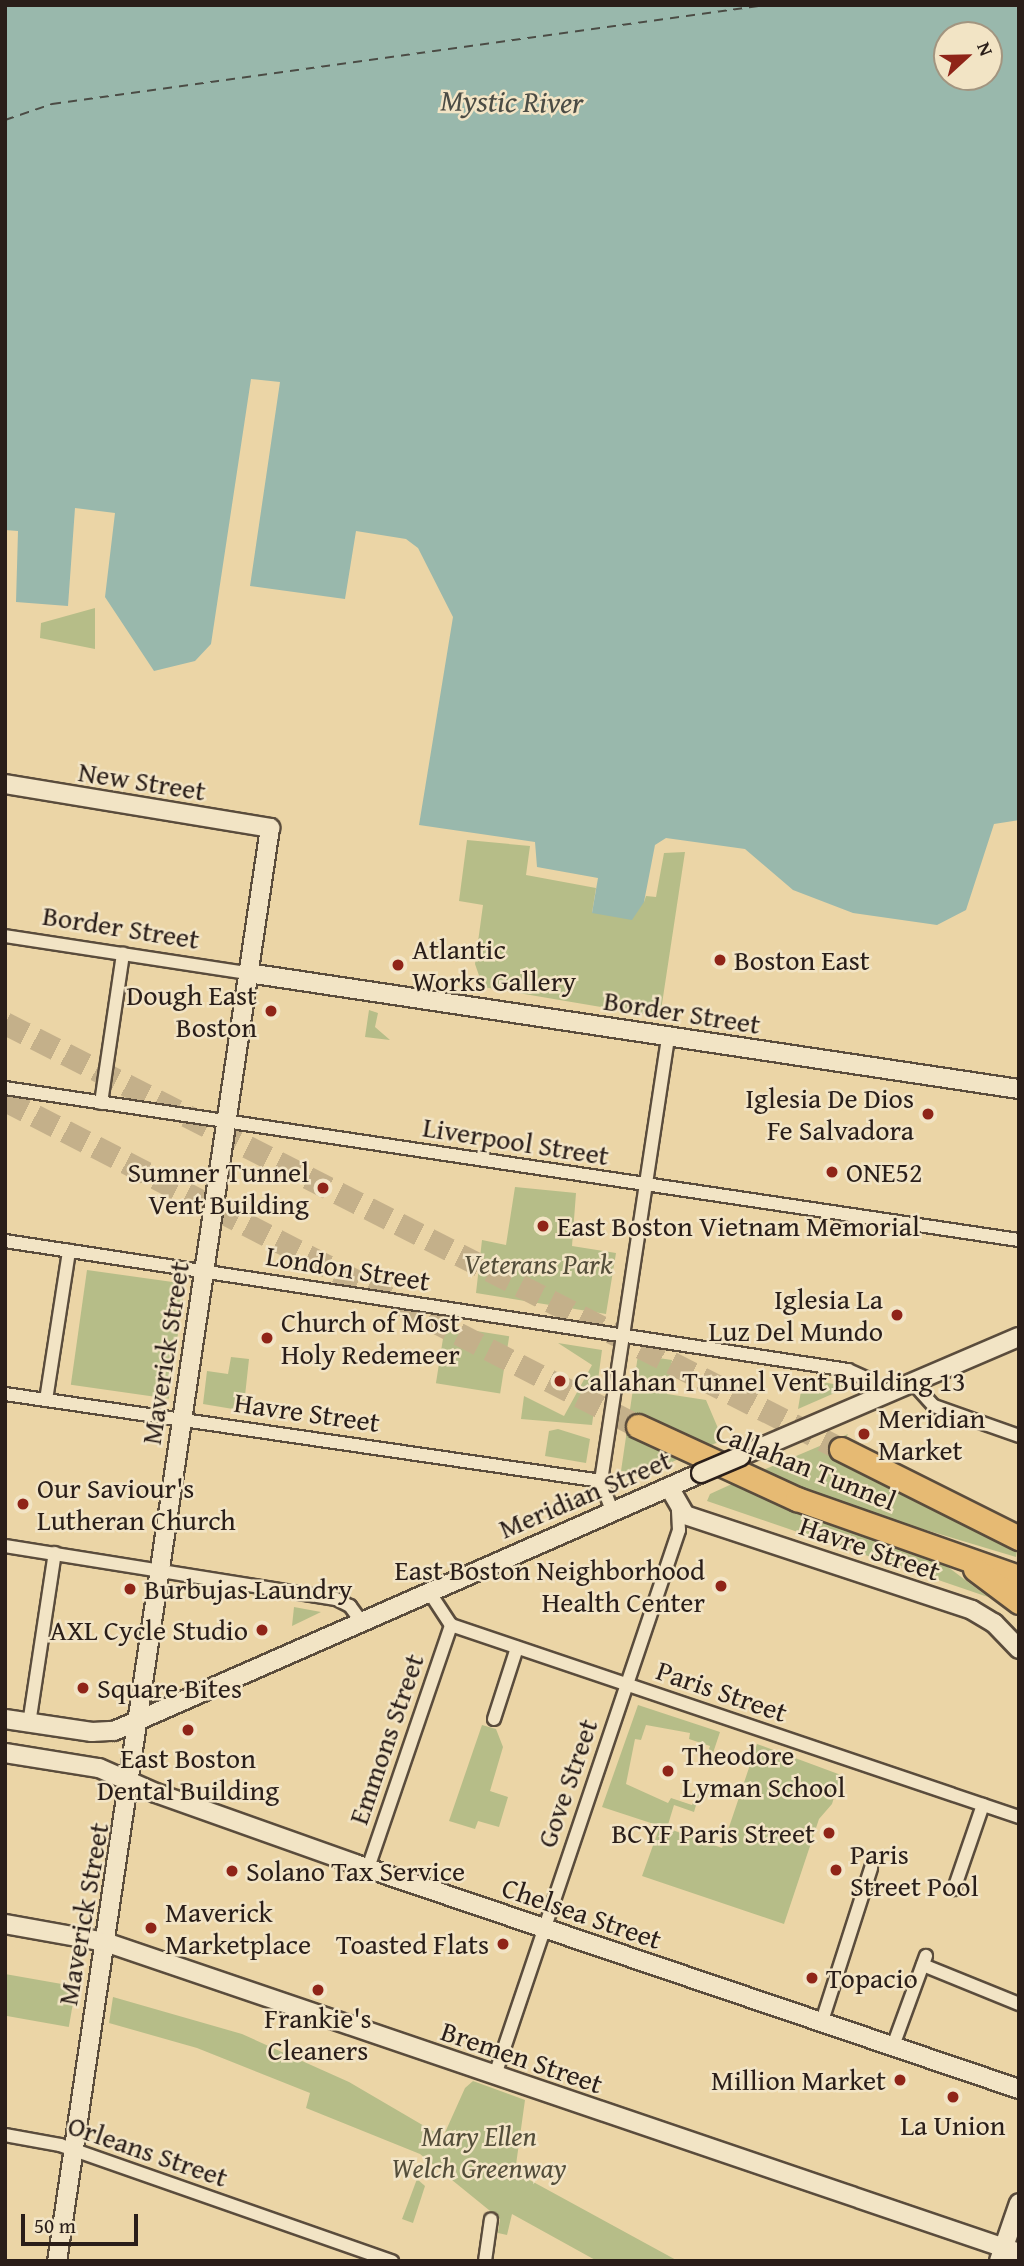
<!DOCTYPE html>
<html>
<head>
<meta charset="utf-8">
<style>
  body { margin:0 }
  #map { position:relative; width:1024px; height:2266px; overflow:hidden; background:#ebd5a6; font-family:"Gentium Book Plus",serif }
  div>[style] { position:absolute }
  .green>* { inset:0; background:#b6bd88; transform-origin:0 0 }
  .water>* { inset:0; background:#99b8ac }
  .ferry>* { height:2px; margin-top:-1px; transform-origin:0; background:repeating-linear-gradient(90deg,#4b4c45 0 9px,transparent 0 16px) }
  .highway-tunnel>* { height:23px; margin-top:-11.5px; transform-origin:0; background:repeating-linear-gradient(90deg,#c4b08a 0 23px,transparent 0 34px) }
  .roads { filter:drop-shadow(2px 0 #5a4c3c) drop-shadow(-2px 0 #5a4c3c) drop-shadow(0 2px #5a4c3c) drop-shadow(0 -2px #5a4c3c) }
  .street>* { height:12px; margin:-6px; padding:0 6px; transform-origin:6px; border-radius:6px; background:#f2e4c5 }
  .secondary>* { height:18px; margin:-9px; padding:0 9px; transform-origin:9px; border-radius:9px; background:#f2e4c5 }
  .highway>* { height:23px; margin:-11.5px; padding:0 11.5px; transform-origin:11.5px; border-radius:11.5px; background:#e6ba73 }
  .bridges { filter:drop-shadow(2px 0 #2a1e19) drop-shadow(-2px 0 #2a1e19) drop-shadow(0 2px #2a1e19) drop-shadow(0 -2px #2a1e19) }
  .secondary-bridge>* { height:18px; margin:-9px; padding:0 9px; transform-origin:9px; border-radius:9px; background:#f2e4c5 }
  .dots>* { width:19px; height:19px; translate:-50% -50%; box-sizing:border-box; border:4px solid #f2e4c5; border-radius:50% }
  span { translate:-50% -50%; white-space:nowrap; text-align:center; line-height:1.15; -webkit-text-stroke:5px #f2e4c5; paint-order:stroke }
  .street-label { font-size:28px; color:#2a1e19 }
  .poi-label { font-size:28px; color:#2a1e19 }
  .left { translate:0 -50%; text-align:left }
  .right { translate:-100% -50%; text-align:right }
  .park-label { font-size:28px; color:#544e3a; font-style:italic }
  .water-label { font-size:30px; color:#4b4c45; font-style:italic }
  .frame { position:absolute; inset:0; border:7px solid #2a1e19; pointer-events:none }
  .north { position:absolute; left:933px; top:21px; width:70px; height:70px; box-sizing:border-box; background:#f2e4c5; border:2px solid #a29580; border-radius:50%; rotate:68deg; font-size:19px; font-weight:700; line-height:28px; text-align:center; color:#2a1e19 }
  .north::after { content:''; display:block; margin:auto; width:24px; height:32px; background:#8f2418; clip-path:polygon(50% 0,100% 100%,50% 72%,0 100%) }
  .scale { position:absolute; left:21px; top:2214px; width:117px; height:32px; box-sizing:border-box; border:4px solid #2a1e19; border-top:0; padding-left:9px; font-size:21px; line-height:24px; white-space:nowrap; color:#2a1e19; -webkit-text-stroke:5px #f2e4c5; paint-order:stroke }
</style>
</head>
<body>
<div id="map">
  <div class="green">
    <i style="clip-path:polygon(95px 608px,95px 649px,40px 638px,41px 623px)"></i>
    <i style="clip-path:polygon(467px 840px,530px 846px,526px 875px,596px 888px,592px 913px,644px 902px,646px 896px,656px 897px,664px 853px,685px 852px,660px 1017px,483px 987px,475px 964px,483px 905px,459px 901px)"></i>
    <i style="clip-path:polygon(369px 1010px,378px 1013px,375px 1027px,390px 1040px,365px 1037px)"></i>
    <i style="clip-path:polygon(515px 1187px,576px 1193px,572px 1246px,616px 1253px,606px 1314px,476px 1293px,482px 1240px,506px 1245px)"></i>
    <i style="left:87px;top:1270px;width:99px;height:116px;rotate:8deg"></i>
    <i style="left:445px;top:1326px;width:65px;height:58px;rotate:9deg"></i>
    <i style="clip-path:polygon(558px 1343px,602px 1350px,592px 1425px,521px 1419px,524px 1396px,564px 1416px,592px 1365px)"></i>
    <i style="clip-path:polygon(638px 1355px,672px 1360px,667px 1394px,706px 1400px,723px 1440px,707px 1447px,642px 1414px,632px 1434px,681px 1458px,643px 1475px,621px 1471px)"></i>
    <i style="clip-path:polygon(231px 1357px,249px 1359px,244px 1405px,234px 1404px,233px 1409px,203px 1404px,207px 1371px,228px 1374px)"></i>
    <i style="clip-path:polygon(803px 1379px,846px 1386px,846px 1388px,798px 1409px)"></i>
    <i style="clip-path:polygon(558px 1429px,590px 1439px,586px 1463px,545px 1456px,549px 1431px)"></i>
    <i style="clip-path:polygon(848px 1434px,837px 1457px,1017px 1550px,1016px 1557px,856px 1509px,761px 1471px)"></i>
    <i style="clip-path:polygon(734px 1483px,814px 1517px,936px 1558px,988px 1597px,707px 1501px,710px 1494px)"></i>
    <i style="clip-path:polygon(294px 1607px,321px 1612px,292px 1626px)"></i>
    <i style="clip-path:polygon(638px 1705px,720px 1732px,711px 1759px,706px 1758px,710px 1746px,689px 1739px,690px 1733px,646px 1725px,641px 1740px,635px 1739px,626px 1784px,668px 1803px,671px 1798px,692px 1805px,703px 1782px,694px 1812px,674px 1805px,667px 1828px,722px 1848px,757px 1744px,841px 1775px,832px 1804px,819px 1819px,784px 1924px,642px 1876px,660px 1826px,602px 1807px)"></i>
    <i style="clip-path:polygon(482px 1725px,496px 1729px,503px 1747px,490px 1791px,508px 1797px,499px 1827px,478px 1821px,475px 1829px,449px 1821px)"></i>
    <i style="left:5px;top:1974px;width:72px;height:41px;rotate:10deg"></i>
    <i style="clip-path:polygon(113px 1997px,242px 2034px,349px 2082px,443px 2137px,465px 2088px,473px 2081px,525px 2100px,515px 2172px,678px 2261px,597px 2261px,512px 2214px,507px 2235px,498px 2233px,500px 2219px,420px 2154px,306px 2108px,310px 2093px,197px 2048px,109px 2023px)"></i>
    <i style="clip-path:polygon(417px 2179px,425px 2186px,413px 2223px,402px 2219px)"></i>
  </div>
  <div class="water">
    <i style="clip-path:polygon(evenodd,5px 5px,1019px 5px,1019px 820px,994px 824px,966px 910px,937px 925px,853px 913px,793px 890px,745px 849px,666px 838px,655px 845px,644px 902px,632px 920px,592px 913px,598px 878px,537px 867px,535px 842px,419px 825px,453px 617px,418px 548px,406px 539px,356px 531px,345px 599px,250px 586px,280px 382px,251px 379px,211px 644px,195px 661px,154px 671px,105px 597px,115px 513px,75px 508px,68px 606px,16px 602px,18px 531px,5px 530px,5px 5px,947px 35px,989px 35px,989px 77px,947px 77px,947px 35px)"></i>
  </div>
  <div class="ferry">
    <i style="left:5px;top:120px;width:50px;rotate:-18.8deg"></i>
    <i style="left:52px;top:104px;width:721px;rotate:-7.89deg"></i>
  </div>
  <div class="highway-tunnel">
    <i style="left:5px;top:1023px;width:938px;rotate:27deg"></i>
    <i style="left:5px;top:1100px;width:712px;rotate:27.25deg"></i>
  </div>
  <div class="roads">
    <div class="street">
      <i style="left:5px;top:936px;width:246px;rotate:8.7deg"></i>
      <i style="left:5px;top:1088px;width:1025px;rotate:8.53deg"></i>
      <i style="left:101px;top:1103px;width:151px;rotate:-81.6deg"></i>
      <i style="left:5px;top:1241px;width:853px;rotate:8.7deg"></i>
      <i style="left:848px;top:1370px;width:22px;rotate:24deg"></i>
      <i style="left:868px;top:1379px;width:21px;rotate:61deg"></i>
      <i style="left:913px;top:1383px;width:31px;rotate:48deg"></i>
      <i style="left:934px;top:1406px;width:90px;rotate:19.4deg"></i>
      <i style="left:5px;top:1394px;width:602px;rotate:8.3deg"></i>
      <i style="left:46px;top:1400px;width:151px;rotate:-81.2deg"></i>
      <i style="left:612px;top:1511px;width:32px;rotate:-110deg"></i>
      <i style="left:601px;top:1481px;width:449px;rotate:-81.4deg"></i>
      <i style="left:5px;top:1546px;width:335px;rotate:9.1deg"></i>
      <i style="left:336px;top:1599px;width:16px;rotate:27deg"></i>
      <i style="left:350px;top:1606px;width:17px;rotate:54deg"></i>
      <i style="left:428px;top:1590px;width:42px;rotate:56.7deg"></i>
      <i style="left:451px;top:1625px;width:600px;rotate:18.68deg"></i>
      <i style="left:494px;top:1719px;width:75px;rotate:-72.1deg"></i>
      <i style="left:29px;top:1724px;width:173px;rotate:-81.4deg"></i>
      <i style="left:368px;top:1868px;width:257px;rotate:-71.1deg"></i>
      <i style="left:954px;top:1889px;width:89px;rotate:-71deg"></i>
      <i style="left:923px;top:1965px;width:104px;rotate:22.1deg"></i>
      <i style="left:822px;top:2021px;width:161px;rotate:-72.2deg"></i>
      <i style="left:893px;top:2046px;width:96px;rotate:-69.9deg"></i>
      <i style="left:495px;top:2075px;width:575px;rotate:-71.34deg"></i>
      <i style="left:679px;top:1530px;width:22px;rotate:-93deg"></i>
      <i style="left:5px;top:2135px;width:56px;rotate:10.3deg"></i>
      <i style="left:60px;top:2145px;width:352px;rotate:19.3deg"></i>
      <i style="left:485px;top:2261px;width:42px;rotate:-81.9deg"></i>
    </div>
    <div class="secondary">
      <i style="left:5px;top:784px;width:269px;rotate:9.4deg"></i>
      <i style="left:270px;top:828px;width:1449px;rotate:98.45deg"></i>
      <i style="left:248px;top:973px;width:780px;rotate:8.56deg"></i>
      <i style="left:741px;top:1456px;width:302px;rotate:-23.2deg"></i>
      <i style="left:669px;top:1487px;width:32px;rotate:60deg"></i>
      <i style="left:685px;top:1515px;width:302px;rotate:18.3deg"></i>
      <i style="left:972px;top:1610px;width:26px;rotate:31deg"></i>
      <i style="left:994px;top:1623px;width:36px;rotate:46deg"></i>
      <i style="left:5px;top:1719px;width:88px;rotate:8.5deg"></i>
      <i style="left:92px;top:1732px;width:22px;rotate:-3deg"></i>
      <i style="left:114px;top:1731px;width:641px;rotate:-23.73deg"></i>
      <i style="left:5px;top:1753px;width:95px;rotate:9.1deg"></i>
      <i style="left:99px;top:1768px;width:62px;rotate:23.7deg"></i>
      <i style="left:156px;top:1793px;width:211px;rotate:19.6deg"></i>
      <i style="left:355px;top:1864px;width:701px;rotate:18.72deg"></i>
      <i style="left:5px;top:1924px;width:102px;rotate:10.2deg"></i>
      <i style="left:105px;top:1942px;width:965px;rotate:18.79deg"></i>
      <i style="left:999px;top:2261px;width:61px;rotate:-71deg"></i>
    </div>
    <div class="highway">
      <i style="left:638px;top:1426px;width:175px;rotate:24.7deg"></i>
      <i style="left:797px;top:1499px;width:235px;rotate:19.4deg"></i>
      <i style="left:841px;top:1449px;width:199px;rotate:26.6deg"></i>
      <i style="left:975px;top:1569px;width:55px;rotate:36.9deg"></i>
    </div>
  </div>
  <div class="bridges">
    <div class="secondary-bridge">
      <i style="left:701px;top:1473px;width:43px;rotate:-23deg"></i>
    </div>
  </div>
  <div class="dots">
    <i style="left:720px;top:960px;background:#8f2418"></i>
    <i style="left:398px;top:965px;background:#8f2418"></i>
    <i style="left:271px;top:1011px;background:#8f2418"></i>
    <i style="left:928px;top:1114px;background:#8f2418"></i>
    <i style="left:832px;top:1172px;background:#8f2418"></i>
    <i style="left:323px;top:1188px;background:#8f2418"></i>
    <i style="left:543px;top:1226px;background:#8f2418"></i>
    <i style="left:897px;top:1315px;background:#8f2418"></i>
    <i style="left:267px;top:1338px;background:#8f2418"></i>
    <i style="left:560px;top:1381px;background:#8f2418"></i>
    <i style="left:864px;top:1434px;background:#8f2418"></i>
    <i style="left:23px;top:1504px;background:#8f2418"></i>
    <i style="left:721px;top:1586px;background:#8f2418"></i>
    <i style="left:130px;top:1589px;background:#8f2418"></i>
    <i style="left:262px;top:1630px;background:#8f2418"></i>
    <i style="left:83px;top:1688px;background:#8f2418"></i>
    <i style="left:188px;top:1730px;background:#8f2418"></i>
    <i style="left:668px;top:1771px;background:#8f2418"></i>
    <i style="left:829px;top:1833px;background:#8f2418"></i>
    <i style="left:836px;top:1870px;background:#8f2418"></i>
    <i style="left:232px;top:1871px;background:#8f2418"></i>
    <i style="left:151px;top:1928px;background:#8f2418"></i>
    <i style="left:503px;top:1944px;background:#8f2418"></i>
    <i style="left:812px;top:1978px;background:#8f2418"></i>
    <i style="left:318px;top:1990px;background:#8f2418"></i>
    <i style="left:900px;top:2080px;background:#8f2418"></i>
    <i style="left:953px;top:2097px;background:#8f2418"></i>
  </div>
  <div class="street-label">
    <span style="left:142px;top:781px;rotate:9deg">New Street</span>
    <span style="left:121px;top:927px;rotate:9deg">Border Street</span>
    <span style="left:682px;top:1012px;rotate:9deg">Border Street</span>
    <span style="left:516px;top:1141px;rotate:9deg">Liverpool Street</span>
    <span style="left:348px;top:1268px;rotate:9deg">London Street</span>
    <span style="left:165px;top:1353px;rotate:-81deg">Maverick Street</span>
    <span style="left:307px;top:1412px;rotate:8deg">Havre Street</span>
    <span style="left:806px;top:1466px;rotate:22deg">Callahan Tunnel</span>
    <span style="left:585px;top:1494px;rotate:-23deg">Meridian Street</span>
    <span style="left:870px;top:1548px;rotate:19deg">Havre Street</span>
    <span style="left:722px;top:1691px;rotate:19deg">Paris Street</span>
    <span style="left:386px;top:1739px;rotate:-71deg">Emmons Street</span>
    <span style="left:567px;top:1783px;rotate:-71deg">Gove Street</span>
    <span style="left:582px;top:1913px;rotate:19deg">Chelsea Street</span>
    <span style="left:83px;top:1914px;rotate:-80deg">Maverick Street</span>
    <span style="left:522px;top:2057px;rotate:19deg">Bremen Street</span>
    <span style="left:148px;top:2151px;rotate:19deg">Orleans Street</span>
  </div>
  <div class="poi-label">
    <span class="left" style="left:412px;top:965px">Atlantic<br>Works Gallery</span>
    <span class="left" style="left:734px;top:960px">Boston East</span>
    <span class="right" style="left:257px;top:1011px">Dough East<br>Boston</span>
    <span class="right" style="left:914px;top:1114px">Iglesia De Dios<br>Fe Salvadora</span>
    <span class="right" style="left:309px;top:1188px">Sumner Tunnel<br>Vent Building</span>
    <span class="left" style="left:846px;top:1172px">ONE52</span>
    <span class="left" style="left:557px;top:1226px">East Boston Vietnam Memorial</span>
    <span class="right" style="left:883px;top:1315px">Iglesia La<br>Luz Del Mundo</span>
    <span class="left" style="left:281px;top:1338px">Church of Most<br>Holy Redemeer</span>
    <span class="left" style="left:574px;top:1381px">Callahan Tunnel Vent Building 13</span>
    <span class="left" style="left:878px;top:1434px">Meridian<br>Market</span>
    <span class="left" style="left:37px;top:1504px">Our Saviour's<br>Lutheran Church</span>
    <span class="right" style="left:705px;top:1586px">East Boston Neighborhood<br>Health Center</span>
    <span class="left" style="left:144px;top:1589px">Burbujas Laundry</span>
    <span class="right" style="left:248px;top:1630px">AXL Cycle Studio</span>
    <span class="left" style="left:97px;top:1688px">Square Bites</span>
    <span class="left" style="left:682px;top:1771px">Theodore<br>Lyman School</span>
    <span style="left:188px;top:1774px">East Boston<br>Dental Building</span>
    <span class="right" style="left:815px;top:1833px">BCYF Paris Street</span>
    <span class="left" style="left:850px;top:1870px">Paris<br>Street Pool</span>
    <span class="left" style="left:246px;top:1871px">Solano Tax Service</span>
    <span class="left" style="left:165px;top:1928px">Maverick<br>Marketplace</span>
    <span class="right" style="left:489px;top:1944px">Toasted Flats</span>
    <span class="left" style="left:826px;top:1978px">Topacio</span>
    <span style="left:318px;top:2034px">Frankie's<br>Cleaners</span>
    <span class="right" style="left:886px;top:2080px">Million Market</span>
    <span style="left:953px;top:2125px">La Union</span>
  </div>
  <div class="park-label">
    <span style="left:538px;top:1264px">Veterans Park</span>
    <span style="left:479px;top:2152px">Mary Ellen<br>Welch Greenway</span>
  </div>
  <div class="water-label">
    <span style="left:512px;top:101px;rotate:1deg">Mystic River</span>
  </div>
  <div class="frame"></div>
  <div class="north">N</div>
  <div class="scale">50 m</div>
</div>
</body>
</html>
